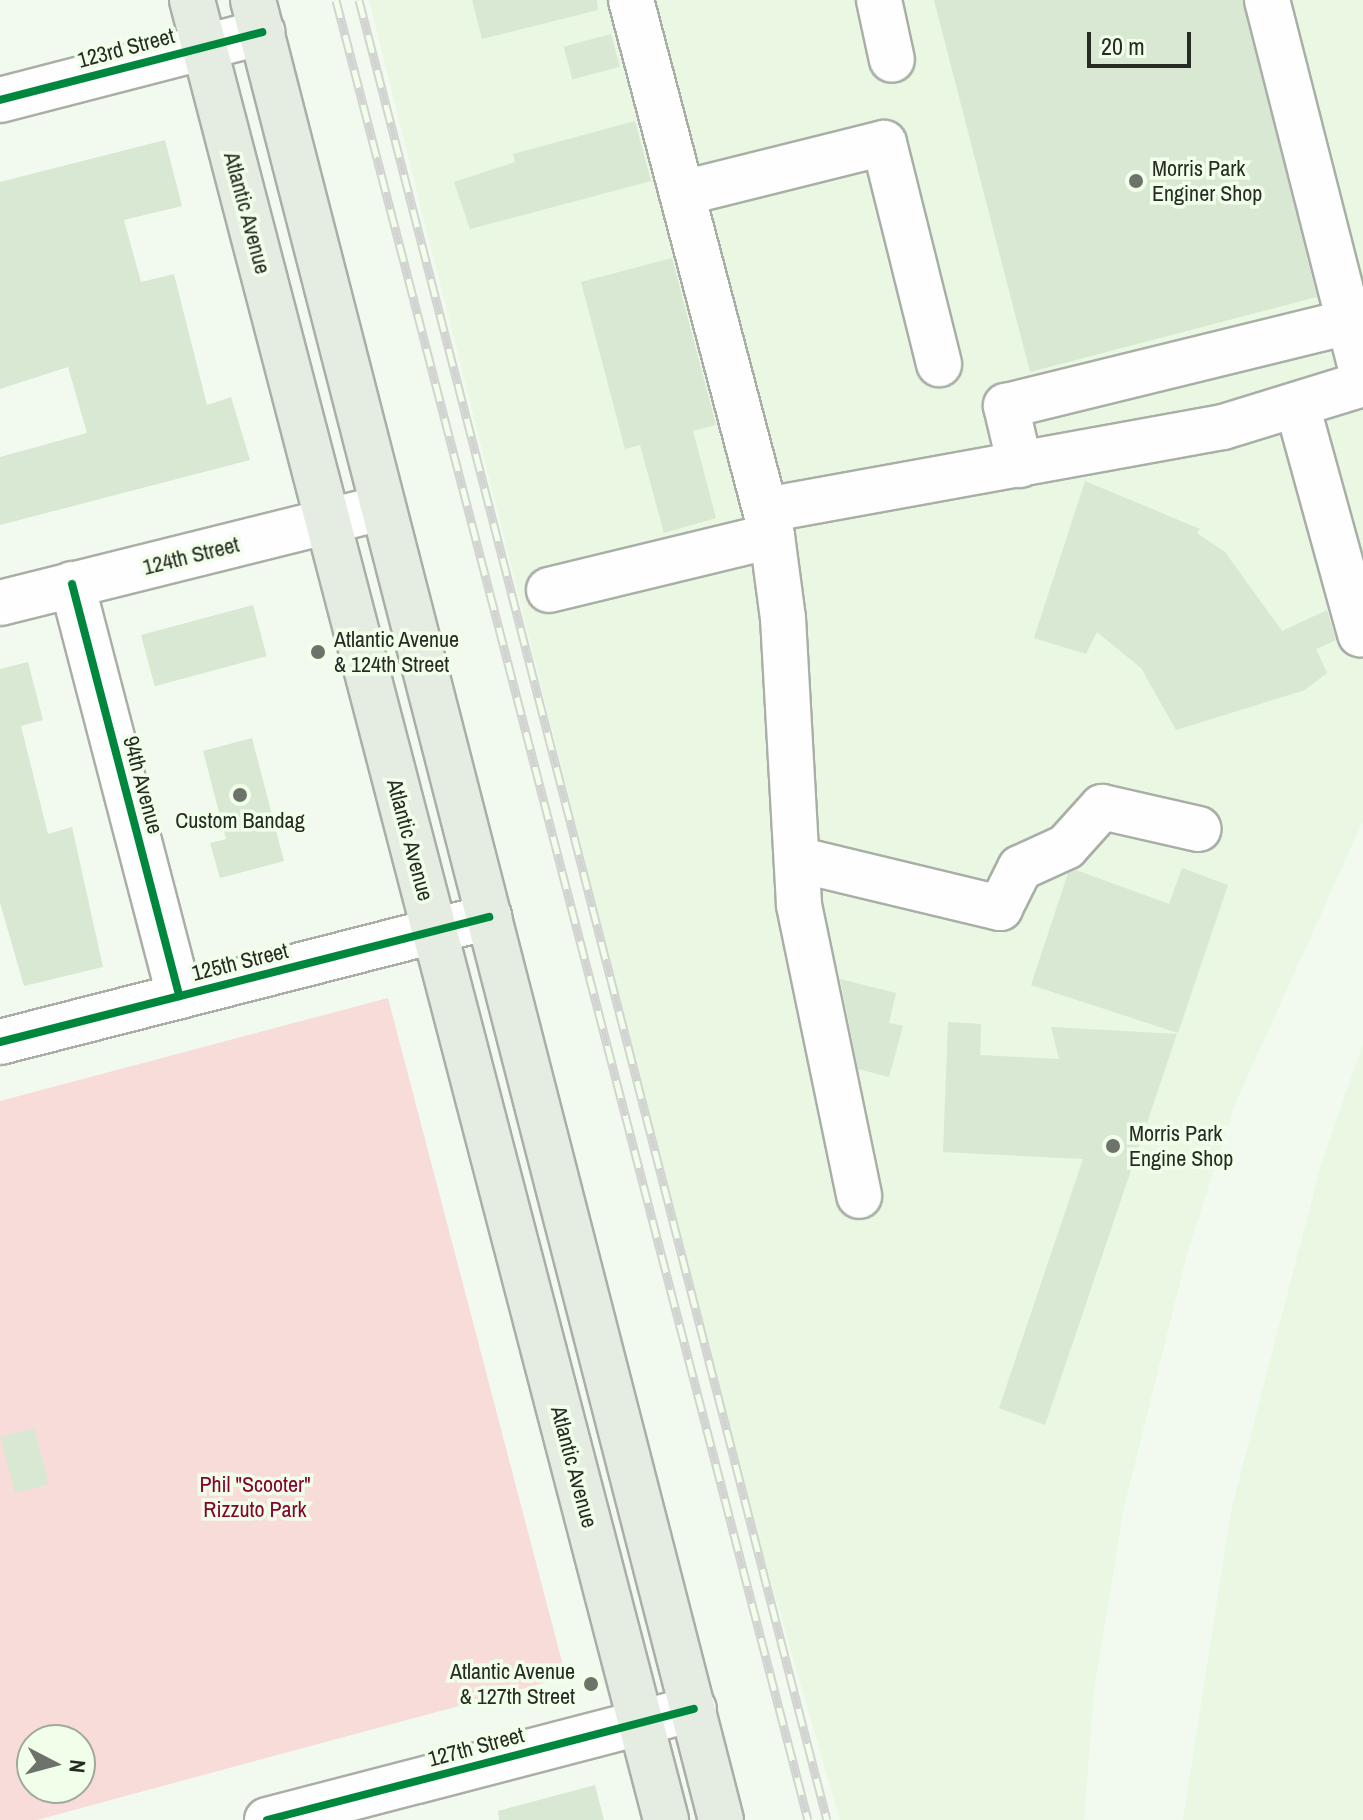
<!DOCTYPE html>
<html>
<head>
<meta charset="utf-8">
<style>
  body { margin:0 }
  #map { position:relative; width:1363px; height:1820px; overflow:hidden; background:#f2faef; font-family:"Archivo Narrow",sans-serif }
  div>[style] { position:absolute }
  .built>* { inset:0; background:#e9f7e3 }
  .green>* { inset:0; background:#f8dcda }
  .building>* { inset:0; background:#d9e8d2; transform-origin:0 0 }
  .roads { filter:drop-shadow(2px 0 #a9afa6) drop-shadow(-2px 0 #a9afa6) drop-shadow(0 2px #a9afa6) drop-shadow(0 -2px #a9afa6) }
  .minor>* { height:44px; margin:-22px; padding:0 22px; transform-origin:22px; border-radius:22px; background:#fdfefd }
  .major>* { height:44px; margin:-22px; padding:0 22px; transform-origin:22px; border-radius:22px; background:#e5ece2 }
  .rail>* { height:9px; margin-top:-4.5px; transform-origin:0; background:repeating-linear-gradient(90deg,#f1ffea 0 18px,#d2d4d1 0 36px); box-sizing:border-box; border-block:2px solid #d2d4d1 }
  .cycleway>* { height:8px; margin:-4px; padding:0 4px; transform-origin:4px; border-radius:4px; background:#00873e }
  .dots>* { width:22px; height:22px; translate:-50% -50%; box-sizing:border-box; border:4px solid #f1ffea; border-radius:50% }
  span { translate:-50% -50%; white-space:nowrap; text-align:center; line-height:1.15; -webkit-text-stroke:7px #f1ffea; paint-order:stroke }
  .street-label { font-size:22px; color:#262b24 }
  .poi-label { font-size:22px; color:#262b24 }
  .left { translate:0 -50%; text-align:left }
  .right { translate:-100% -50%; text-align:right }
  .park-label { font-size:22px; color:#87032f }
  .north { position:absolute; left:16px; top:1724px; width:80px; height:80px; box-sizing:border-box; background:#f1ffea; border:2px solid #a0aa9b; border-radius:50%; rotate:96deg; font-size:22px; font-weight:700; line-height:32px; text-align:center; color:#262b24 }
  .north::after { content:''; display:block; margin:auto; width:28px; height:36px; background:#6d736b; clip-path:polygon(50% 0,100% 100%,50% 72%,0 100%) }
  .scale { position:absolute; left:1087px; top:32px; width:104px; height:36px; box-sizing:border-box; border:4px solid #262b24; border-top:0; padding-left:10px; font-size:24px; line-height:28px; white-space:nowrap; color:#262b24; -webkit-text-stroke:6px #f1ffea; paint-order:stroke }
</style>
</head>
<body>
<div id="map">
  <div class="built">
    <i style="clip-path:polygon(369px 0,1363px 0,1363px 821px,1235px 1104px,1187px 1254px,1124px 1507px,1094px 1690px,1084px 1820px,840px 1820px,734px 1454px)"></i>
    <i style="clip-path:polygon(1363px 1044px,1363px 1820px,1183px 1820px,1231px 1511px,1321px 1165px)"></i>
  </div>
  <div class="green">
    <i style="clip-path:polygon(evenodd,388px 998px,566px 1677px,37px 1820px,0 1820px,0 1101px,388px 998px,32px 1740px,80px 1740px,80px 1788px,32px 1788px,32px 1740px)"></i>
  </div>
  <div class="building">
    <i style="clip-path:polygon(472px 0,597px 0,598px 10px,482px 39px)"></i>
    <i style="clip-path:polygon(934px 0,1243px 0,1317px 297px,1030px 372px)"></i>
    <i style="left:611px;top:34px;width:34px;height:49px;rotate:75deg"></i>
    <i style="clip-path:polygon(635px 121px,651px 181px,470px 229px,454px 182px,515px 162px,513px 154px)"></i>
    <i style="clip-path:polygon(165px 140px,182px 206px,124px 220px,141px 282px,174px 274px,207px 405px,231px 397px,250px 460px,0 525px,0 457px,87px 433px,68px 367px,0 389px,0 182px)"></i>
    <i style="clip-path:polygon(672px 258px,716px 425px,693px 431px,716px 518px,664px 533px,640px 445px,625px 449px,581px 282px)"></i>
    <i style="clip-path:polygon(1085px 481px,1200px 529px,1197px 533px,1225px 552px,1282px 631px,1327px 610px,1336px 640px,1316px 649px,1327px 673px,1305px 690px,1176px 730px,1141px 668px,1097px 632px,1086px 654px,1034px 638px)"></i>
    <i style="left:253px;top:605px;width:53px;height:116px;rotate:75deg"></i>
    <i style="clip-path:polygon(28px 662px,43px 720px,21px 726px,48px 834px,72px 827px,103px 967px,24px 986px,0 903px,0 669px)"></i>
    <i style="clip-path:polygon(252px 738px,284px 861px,220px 878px,210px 843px,226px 839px,203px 751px)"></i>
    <i style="clip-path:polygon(1182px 868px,1228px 885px,1178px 1033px,1031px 985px,1068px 873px,1076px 870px,1169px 904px)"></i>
    <i style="clip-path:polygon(840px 979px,896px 993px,889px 1023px,903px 1026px,889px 1077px,858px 1069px)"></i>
    <i style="clip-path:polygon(948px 1022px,981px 1024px,980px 1055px,1059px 1059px,1051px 1027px,1177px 1034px,1045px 1425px,999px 1408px,1083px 1159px,943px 1152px)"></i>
    <i style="left:34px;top:1428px;width:58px;height:35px;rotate:75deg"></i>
    <i style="clip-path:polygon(595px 1785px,604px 1820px,499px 1820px,498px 1811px)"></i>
  </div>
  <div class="roads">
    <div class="minor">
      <i style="left:631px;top:0;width:554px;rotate:75.26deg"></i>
      <i style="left:772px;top:536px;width:83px;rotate:82.4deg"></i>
      <i style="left:783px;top:618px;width:287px;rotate:86.8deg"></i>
      <i style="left:799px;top:905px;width:297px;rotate:78.3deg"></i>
      <i style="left:879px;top:0;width:61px;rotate:77.8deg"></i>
      <i style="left:1267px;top:0;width:388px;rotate:75.7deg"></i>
      <i style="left:0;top:100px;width:271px;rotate:-14.5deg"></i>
      <i style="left:683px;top:193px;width:207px;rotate:-14deg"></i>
      <i style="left:884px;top:143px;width:228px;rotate:76deg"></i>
      <i style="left:1297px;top:405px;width:238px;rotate:74.6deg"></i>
      <i style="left:1020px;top:465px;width:61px;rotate:-103.3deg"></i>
      <i style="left:1006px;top:406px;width:353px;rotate:-13.8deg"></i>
      <i style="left:766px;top:510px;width:464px;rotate:-10.3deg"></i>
      <i style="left:1223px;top:427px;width:146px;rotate:-17.1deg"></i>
      <i style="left:72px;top:584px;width:426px;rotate:75.4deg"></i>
      <i style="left:549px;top:590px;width:229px;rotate:-13.6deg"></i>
      <i style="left:0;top:603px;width:393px;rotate:-14deg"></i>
      <i style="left:800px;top:860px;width:206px;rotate:13.5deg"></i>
      <i style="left:1000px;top:908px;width:45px;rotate:-63.4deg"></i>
      <i style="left:1020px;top:868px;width:51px;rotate:-24.5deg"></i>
      <i style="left:1066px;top:847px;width:54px;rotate:-48deg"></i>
      <i style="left:1102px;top:807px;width:99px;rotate:12.8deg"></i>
      <i style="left:0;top:1042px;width:505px;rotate:-14.34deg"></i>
      <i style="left:267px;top:1820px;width:441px;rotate:-14.6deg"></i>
    </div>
    <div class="major">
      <i style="left:192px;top:0;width:1881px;rotate:75.4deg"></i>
      <i style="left:253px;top:0;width:1879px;rotate:75.58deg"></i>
    </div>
  </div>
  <div class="rail">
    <i style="left:336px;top:0;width:1880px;rotate:75.46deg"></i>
    <i style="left:359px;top:0;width:1879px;rotate:75.58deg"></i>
  </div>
  <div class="cycleway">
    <i style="left:0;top:100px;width:271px;rotate:-14.5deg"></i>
    <i style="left:72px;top:584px;width:426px;rotate:75.4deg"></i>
    <i style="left:0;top:1042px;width:505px;rotate:-14.34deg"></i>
    <i style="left:267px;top:1820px;width:441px;rotate:-14.6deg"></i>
  </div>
  <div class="dots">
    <i style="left:1136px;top:181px;background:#6d736b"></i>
    <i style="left:318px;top:652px;background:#6d736b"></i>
    <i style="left:240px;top:795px;background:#6d736b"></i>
    <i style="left:1113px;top:1146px;background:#6d736b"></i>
    <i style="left:591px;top:1684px;background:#6d736b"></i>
  </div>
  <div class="street-label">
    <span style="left:126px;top:48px;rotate:-15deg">123rd Street</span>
    <span style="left:247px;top:213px;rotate:75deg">Atlantic Avenue</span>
    <span style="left:191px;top:556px;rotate:-14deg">124th Street</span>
    <span style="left:143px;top:785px;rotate:75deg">94th Avenue</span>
    <span style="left:410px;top:840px;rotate:75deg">Atlantic Avenue</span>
    <span style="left:240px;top:962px;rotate:-14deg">125th Street</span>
    <span style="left:574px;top:1467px;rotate:75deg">Atlantic Avenue</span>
    <span style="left:476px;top:1747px;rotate:-15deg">127th Street</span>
  </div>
  <div class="poi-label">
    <span class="left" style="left:1152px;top:181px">Morris Park<br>Enginer Shop</span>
    <span class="left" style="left:334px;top:652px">Atlantic Avenue<br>&amp; 124th Street</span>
    <span style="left:240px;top:821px">Custom Bandag</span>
    <span class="left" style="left:1129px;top:1146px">Morris Park<br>Engine Shop</span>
    <span class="right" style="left:575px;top:1684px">Atlantic Avenue<br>&amp; 127th Street</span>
  </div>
  <div class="park-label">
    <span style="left:255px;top:1497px">Phil "Scooter"<br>Rizzuto Park</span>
  </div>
  <div class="north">N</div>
  <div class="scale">20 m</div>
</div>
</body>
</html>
